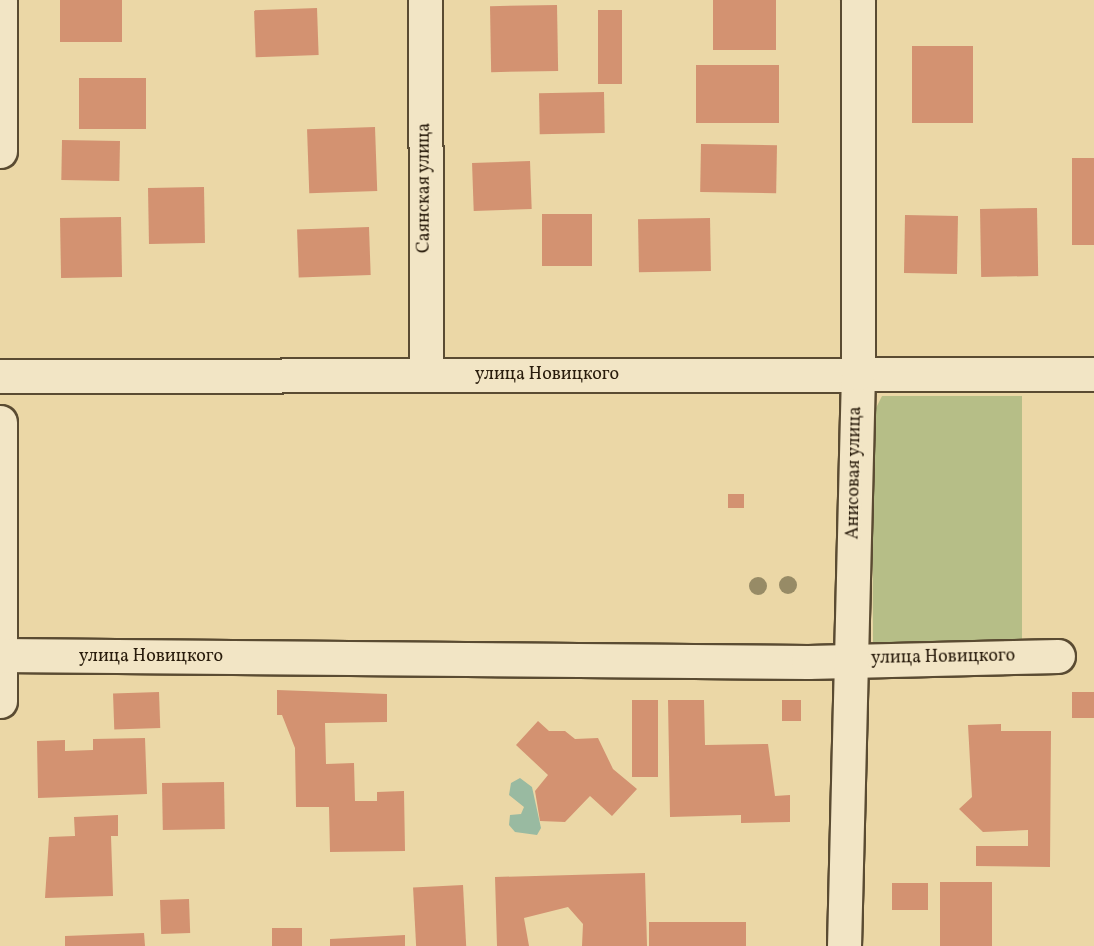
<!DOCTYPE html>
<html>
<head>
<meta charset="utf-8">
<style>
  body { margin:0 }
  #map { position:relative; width:1094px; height:946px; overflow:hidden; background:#ebd7a6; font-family:Vollkorn,serif }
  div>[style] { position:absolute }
  .green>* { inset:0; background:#b6be87 }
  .water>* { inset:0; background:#99baa1 }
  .building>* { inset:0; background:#d39271; transform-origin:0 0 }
  .roads { filter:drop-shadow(2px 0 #5a4b32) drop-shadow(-2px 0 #5a4b32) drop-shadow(0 2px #5a4b32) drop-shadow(0 -2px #5a4b32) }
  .minor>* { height:33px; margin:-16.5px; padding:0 16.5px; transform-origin:16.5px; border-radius:16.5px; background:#f2e5c5 }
  .trees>* { width:18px; height:18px; margin:-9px; border-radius:50%; background:#978b66 }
  span { translate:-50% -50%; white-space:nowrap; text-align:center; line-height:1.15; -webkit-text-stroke:4.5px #f2e5c5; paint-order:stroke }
  .street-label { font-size:18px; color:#291c0c }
</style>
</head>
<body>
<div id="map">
  <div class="green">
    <i style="clip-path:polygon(882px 396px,1022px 396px,1022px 643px,873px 643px,872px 416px)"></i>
  </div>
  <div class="water">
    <i style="clip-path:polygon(520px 778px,532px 787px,541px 828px,537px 835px,515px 832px,509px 825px,510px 815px,521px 814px,524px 807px,509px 795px,511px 783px)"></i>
  </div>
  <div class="building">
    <i style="left:60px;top:0;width:62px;height:42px"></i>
    <i style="left:713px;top:0;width:63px;height:50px"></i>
    <i style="left:557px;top:5px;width:66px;height:67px;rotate:89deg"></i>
    <i style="left:317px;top:8px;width:47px;height:63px;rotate:88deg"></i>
    <i style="left:598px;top:10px;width:24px;height:74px"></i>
    <i style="left:912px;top:46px;width:61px;height:77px"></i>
    <i style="left:696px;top:65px;width:83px;height:58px"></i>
    <i style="left:146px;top:78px;width:51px;height:67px;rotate:90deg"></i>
    <i style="left:604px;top:92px;width:41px;height:65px;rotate:89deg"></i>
    <i style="left:375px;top:127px;width:64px;height:68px;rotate:88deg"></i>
    <i style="left:62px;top:140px;width:58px;height:40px;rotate:1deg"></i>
    <i style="left:701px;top:144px;width:76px;height:48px;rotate:1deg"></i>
    <i style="left:1094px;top:158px;width:87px;height:22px;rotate:90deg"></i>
    <i style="left:530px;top:161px;width:48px;height:58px;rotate:88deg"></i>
    <i style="left:204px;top:187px;width:56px;height:56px;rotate:89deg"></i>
    <i style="left:1037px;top:208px;width:68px;height:57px;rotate:89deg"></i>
    <i style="left:542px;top:214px;width:50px;height:52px"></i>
    <i style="left:905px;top:215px;width:53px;height:58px;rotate:1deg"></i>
    <i style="left:121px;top:217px;width:60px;height:61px;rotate:89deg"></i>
    <i style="left:710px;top:218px;width:53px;height:72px;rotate:89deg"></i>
    <i style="left:369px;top:227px;width:48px;height:72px;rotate:88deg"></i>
    <i style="left:728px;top:494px;width:16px;height:14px"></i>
    <i style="clip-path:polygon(277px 690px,387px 694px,387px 722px,325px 723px,326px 764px,354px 763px,355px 801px,377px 801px,377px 792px,404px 791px,405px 851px,330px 852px,329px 807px,296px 807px,295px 748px,282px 715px,277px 715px)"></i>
    <i style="left:159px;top:692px;width:36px;height:46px;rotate:88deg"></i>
    <i style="left:1072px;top:692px;width:22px;height:26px"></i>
    <i style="left:632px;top:700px;width:26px;height:77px"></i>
    <i style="clip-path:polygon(668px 700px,704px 700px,705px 745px,768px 744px,775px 796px,790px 795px,790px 822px,741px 823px,741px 815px,670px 817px)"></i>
    <i style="left:782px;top:700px;width:19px;height:21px"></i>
    <i style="clip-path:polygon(538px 721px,549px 731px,565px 731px,575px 739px,598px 738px,613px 769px,637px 789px,612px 816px,590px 796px,565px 822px,540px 821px,535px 791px,548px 775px,516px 745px)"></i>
    <i style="clip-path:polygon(1001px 724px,1001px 731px,1051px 731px,1050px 867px,976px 866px,976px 846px,1028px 846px,1028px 830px,983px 832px,959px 809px,972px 797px,968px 725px)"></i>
    <i style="clip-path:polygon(145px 738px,147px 794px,38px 798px,37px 741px,65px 740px,65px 751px,93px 750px,93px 739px)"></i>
    <i style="left:224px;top:782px;width:47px;height:62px;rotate:89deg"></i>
    <i style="clip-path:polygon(118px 815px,118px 836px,111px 836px,113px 896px,45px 898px,49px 837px,75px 836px,74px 817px)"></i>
    <i style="clip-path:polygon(645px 873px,647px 946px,582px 946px,583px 924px,568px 907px,524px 918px,529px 946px,497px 946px,495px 877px)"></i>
    <i style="left:940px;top:882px;width:52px;height:64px"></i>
    <i style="left:892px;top:883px;width:36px;height:27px"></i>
    <i style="left:463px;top:885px;width:61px;height:50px;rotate:87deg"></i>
    <i style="left:189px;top:899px;width:34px;height:29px;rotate:88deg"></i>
    <i style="left:746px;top:922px;width:24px;height:97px;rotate:90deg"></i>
    <i style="left:302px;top:928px;width:18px;height:30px;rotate:90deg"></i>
    <i style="clip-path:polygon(144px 933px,145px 946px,65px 946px,65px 936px)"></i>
    <i style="clip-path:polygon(405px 935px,405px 946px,330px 946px,330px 939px)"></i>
  </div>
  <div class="roads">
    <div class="minor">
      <i style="left:425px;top:0;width:375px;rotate:89.8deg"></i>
      <i style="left:0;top:151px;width:151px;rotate:-90deg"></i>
      <i style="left:0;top:376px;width:1094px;rotate:-0.1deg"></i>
      <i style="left:0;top:422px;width:279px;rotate:90deg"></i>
      <i style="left:0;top:655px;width:808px;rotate:0.5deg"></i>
      <i style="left:808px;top:662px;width:250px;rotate:-1.4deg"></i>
      <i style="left:844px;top:946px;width:573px;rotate:-88.6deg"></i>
      <i style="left:858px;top:373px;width:373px;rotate:-90deg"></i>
    </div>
  </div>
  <div class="trees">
    <i style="left:788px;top:585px"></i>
    <i style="left:758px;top:586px"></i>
  </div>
  <div class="street-label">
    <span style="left:425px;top:188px;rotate:-90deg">Саянская улица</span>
    <span style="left:547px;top:375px">улица Новицкого</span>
    <span style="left:855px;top:473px;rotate:-89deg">Анисовая улица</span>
    <span style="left:151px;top:657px">улица Новицкого</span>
    <span style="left:943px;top:658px;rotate:-1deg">улица Новицкого</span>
  </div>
</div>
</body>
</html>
